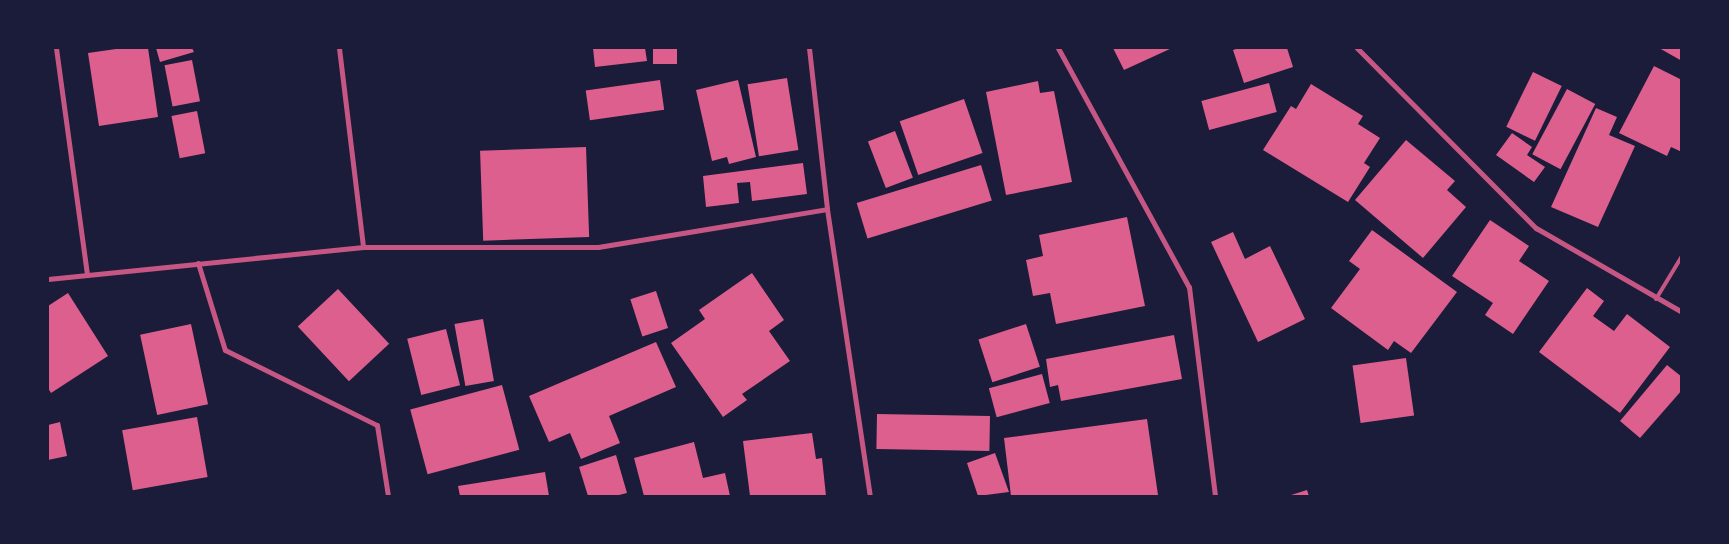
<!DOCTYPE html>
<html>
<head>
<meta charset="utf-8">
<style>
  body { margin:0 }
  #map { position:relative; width:1729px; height:544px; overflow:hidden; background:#1b1b3a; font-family:"Work Sans",sans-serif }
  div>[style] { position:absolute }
  .building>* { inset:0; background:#dd5f8e; transform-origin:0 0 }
  .service>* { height:4px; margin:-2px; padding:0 2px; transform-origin:2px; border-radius:2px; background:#c65784 }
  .minor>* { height:5px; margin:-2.5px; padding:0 2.5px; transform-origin:2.5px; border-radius:2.5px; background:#c65784 }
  span { translate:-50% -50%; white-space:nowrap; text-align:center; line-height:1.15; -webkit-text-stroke:4.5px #1b1b3a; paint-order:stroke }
  .frame { position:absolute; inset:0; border:49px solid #1b1b3a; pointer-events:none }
</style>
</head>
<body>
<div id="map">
  <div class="building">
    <i style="clip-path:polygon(123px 48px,148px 48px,158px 117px,99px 126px,88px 53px)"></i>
    <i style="clip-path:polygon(156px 48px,192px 48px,194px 52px,160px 62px)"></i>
    <i style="clip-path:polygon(593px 48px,645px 48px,647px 61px,595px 67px)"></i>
    <i style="left:653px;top:48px;width:24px;height:16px"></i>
    <i style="clip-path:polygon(1113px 48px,1172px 48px,1124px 70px)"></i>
    <i style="clip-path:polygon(1239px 48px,1287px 48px,1293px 67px,1244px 83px,1233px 50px)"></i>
    <i style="clip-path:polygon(1659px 48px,1682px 48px,1682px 61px)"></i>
    <i style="left:192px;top:60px;width:42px;height:28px;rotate:79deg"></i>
    <i style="clip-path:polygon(1654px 66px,1682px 80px,1682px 152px,1671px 147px,1667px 156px,1619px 133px)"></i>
    <i style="left:1533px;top:72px;width:32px;height:61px;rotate:26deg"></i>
    <i style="left:787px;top:78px;width:73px;height:40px;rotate:81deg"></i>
    <i style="left:660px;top:80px;width:30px;height:75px;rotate:82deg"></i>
    <i style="clip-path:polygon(738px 80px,756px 157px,729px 164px,727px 157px,712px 161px,696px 90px)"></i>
    <i style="clip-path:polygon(1038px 81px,1040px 93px,1054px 91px,1072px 182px,1006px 195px,986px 92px)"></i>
    <i style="left:1269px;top:83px;width:30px;height:70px;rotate:75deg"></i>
    <i style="clip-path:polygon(1311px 84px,1363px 116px,1358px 124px,1380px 138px,1364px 163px,1370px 167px,1348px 202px,1263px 150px,1291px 106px,1296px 109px)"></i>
    <i style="left:1567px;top:89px;width:32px;height:74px;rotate:28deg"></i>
    <i style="left:964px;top:99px;width:57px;height:68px;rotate:71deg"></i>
    <i style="clip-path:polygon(1596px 108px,1617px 117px,1609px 135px,1635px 146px,1598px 227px,1551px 207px)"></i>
    <i style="left:197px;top:111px;width:43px;height:26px;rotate:79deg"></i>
    <i style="left:895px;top:131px;width:50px;height:29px;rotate:69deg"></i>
    <i style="clip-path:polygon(1512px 133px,1532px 147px,1527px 155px,1545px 167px,1534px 182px,1496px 155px)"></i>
    <i style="clip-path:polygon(1406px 140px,1455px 181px,1447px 190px,1466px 207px,1423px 258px,1355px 200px)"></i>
    <i style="left:586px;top:147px;width:90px;height:106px;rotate:88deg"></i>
    <i style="clip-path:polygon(803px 163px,807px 194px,752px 201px,750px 182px,737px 183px,739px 203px,706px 207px,703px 176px)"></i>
    <i style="left:981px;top:165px;width:37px;height:130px;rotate:73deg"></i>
    <i style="clip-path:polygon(1127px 217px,1145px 306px,1056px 324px,1050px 293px,1033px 296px,1026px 260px,1043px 256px,1039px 235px)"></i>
    <i style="clip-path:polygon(1490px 220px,1529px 246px,1519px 261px,1549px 281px,1513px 334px,1485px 315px,1493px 303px,1452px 276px)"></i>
    <i style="clip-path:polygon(1372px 230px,1457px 292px,1411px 353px,1394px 341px,1388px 350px,1331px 308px,1360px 269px,1349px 261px)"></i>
    <i style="clip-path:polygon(1233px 232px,1245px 259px,1270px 246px,1305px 319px,1258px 342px,1211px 242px)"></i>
    <i style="clip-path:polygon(752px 273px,784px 320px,769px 331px,790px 361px,742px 394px,747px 400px,723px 417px,671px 343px,705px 319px,699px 310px)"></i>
    <i style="clip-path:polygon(1587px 288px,1604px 301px,1593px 316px,1614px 331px,1627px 314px,1670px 347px,1620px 413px,1539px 352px)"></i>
    <i style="left:338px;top:289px;width:75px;height:55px;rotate:47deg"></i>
    <i style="left:656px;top:291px;width:39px;height:27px;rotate:72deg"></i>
    <i style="clip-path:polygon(68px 293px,108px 356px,51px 393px,48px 388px,48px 306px)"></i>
    <i style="left:483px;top:319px;width:63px;height:29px;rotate:80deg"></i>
    <i style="left:191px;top:324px;width:82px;height:52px;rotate:78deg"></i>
    <i style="left:1026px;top:324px;width:45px;height:50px;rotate:72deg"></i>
    <i style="left:446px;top:329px;width:58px;height:40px;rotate:76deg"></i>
    <i style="clip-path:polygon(1174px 335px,1182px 379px,1061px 401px,1058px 385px,1050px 387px,1046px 359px)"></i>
    <i style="clip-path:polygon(656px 342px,676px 387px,609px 416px,620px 443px,581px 459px,570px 433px,549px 442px,529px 396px)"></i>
    <i style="left:1406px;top:358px;width:58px;height:54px;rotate:82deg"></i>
    <i style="clip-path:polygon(1667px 365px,1682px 377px,1682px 390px,1640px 438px,1620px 421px)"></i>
    <i style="left:1042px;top:374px;width:30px;height:55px;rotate:75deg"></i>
    <i style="left:502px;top:385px;width:67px;height:95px;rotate:75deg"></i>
    <i style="left:877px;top:414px;width:113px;height:35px;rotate:1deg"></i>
    <i style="left:197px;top:417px;width:61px;height:76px;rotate:80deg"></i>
    <i style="clip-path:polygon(1147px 419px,1158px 495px,1011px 496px,1004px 438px)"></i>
    <i style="clip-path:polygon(60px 422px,67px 456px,48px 460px,48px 425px)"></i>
    <i style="clip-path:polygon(812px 433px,816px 459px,822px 458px,826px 496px,750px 496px,743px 441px)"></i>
    <i style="clip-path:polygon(694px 442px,703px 478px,725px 473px,730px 496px,644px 496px,634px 458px)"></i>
    <i style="clip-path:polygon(995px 453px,1009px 492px,978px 496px,967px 463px)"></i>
    <i style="clip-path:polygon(616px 455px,627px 493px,615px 496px,588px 496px,579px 467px)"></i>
    <i style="clip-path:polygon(545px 472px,549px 496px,460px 496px,458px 486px)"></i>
    <i style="clip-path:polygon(1307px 490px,1309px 496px,1288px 496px)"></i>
  </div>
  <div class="service">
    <i style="left:1656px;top:299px;width:50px;rotate:-58.8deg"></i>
  </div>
  <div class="minor">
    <i style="left:56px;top:48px;width:228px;rotate:82.2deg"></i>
    <i style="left:339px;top:48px;width:200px;rotate:83.1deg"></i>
    <i style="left:809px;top:48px;width:162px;rotate:83.6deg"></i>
    <i style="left:827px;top:209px;width:290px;rotate:81.5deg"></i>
    <i style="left:1058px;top:48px;width:273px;rotate:61.3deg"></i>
    <i style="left:1189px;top:287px;width:211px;rotate:82.9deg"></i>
    <i style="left:1357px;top:48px;width:254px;rotate:45.2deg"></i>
    <i style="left:1536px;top:228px;width:168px;rotate:29.9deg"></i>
    <i style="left:198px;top:263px;width:91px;rotate:72.8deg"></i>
    <i style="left:225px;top:350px;width:169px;rotate:26.3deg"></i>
    <i style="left:377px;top:425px;width:72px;rotate:81.2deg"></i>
    <i style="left:48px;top:279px;width:317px;rotate:-5.8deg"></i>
    <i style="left:363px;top:247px;width:235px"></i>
    <i style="left:598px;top:247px;width:232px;rotate:-9.4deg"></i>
  </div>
  <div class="frame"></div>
</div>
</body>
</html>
